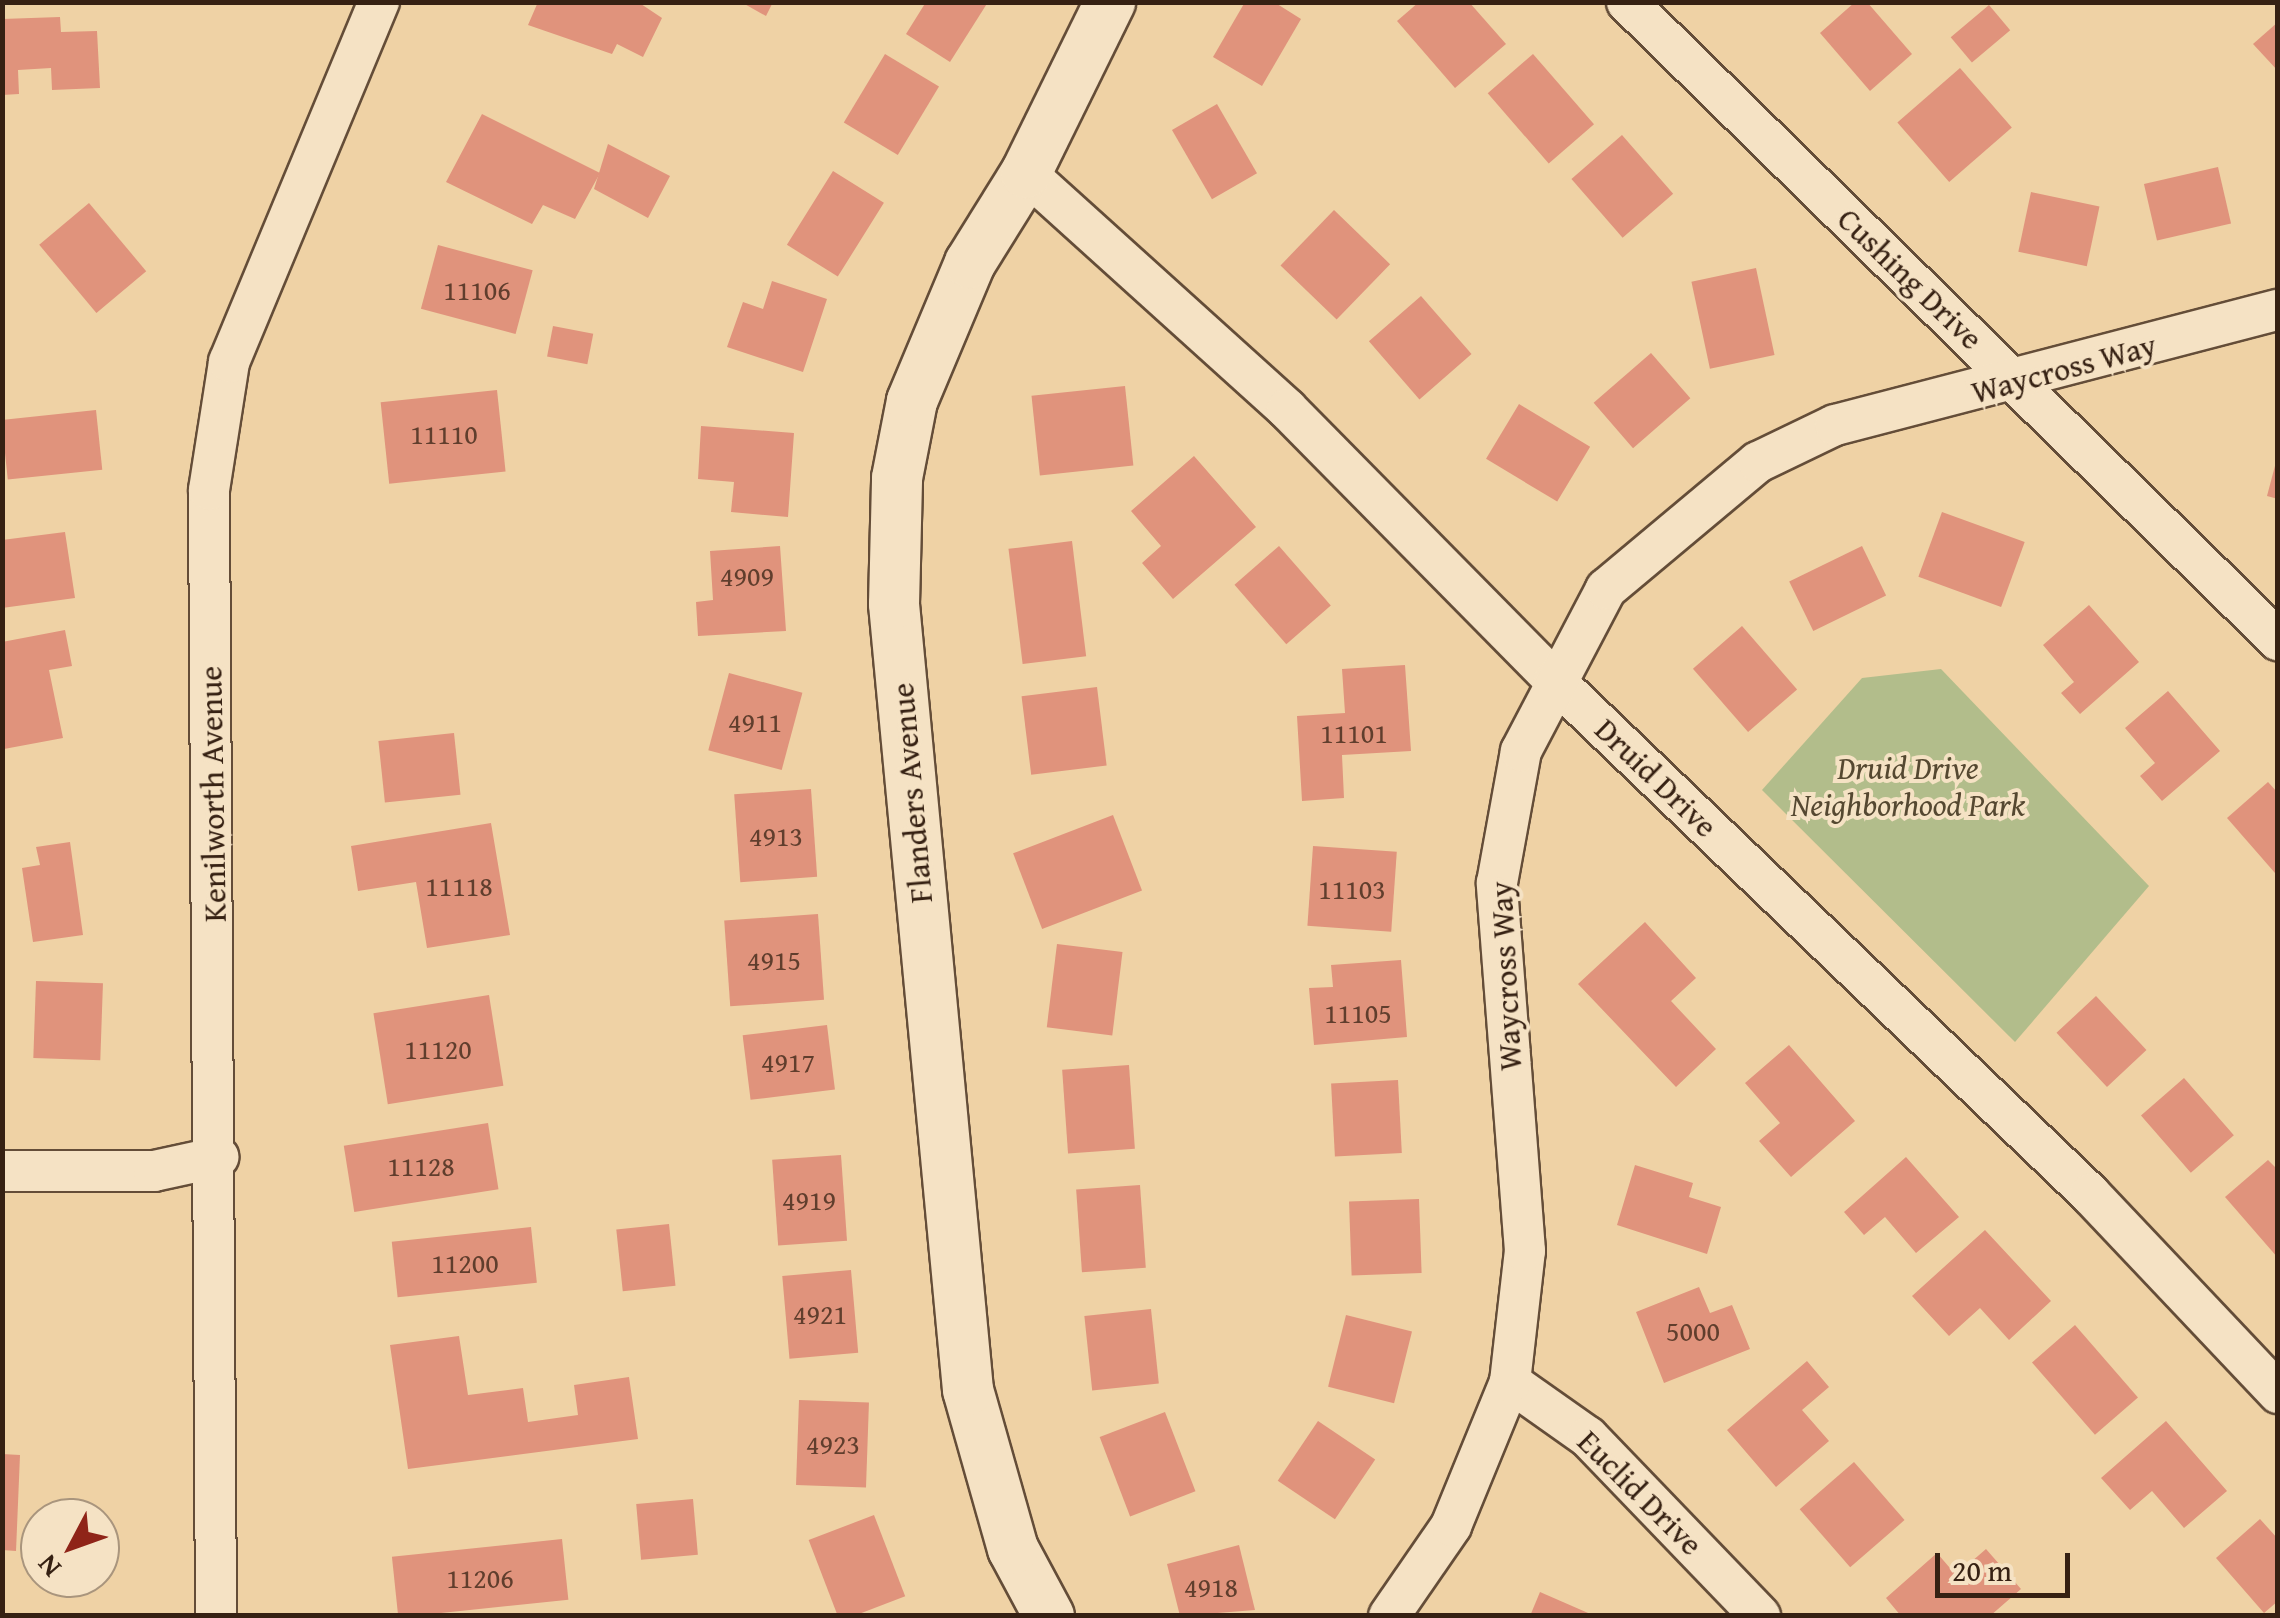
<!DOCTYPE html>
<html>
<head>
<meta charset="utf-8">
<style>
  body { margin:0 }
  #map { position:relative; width:2280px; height:1618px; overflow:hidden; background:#efd2a5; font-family:"Gentium Book Plus",serif }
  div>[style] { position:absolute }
  .green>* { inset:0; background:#b2bd8b }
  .building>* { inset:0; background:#e0937c; transform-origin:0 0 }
  .roads { filter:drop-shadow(2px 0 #644d38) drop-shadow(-2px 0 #644d38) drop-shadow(0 2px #644d38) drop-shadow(0 -2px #644d38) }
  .minor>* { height:40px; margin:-20px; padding:0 20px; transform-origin:20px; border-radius:20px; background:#f5e2c4 }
  .tertiary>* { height:50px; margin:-25px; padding:0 25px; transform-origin:25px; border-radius:25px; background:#f5e2c4 }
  span { translate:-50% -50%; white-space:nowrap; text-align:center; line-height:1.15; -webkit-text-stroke:8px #f5e2c4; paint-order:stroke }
  .number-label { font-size:28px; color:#603e2d }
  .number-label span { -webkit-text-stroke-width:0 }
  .street-label { font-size:32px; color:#362113 }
  .park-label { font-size:32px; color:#554831; font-style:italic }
  .frame { position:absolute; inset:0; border:5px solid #362113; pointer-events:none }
  .north { position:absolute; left:20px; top:1498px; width:100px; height:100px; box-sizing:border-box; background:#f5e2c4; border:2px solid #a9957d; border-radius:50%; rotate:229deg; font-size:28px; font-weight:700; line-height:40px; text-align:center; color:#362113 }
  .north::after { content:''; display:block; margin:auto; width:35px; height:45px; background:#8f2418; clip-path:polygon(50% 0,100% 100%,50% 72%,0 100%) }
  .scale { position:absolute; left:1935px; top:1553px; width:135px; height:45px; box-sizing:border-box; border:5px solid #362113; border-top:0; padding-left:12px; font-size:30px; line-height:35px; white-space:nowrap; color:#362113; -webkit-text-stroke:8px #f5e2c4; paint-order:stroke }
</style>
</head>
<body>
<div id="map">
  <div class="green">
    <i style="clip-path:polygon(1941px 669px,2149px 886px,2015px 1042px,1762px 790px,1862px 678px)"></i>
  </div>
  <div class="building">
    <i style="clip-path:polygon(538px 2px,638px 2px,662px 18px,643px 57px,617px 44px,612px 54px,528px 25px)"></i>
    <i style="clip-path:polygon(741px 2px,773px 2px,766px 16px)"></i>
    <i style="clip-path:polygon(926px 2px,988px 2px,950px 62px,906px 34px)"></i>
    <i style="clip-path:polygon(1245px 2px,1274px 2px,1301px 19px,1262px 86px,1213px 57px)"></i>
    <i style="clip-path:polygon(1419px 2px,1469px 2px,1506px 44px,1455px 88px,1397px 21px)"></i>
    <i style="clip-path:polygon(1855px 2px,1867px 2px,1912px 54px,1870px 91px,1820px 33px)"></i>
    <i style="left:1989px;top:5px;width:33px;height:50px;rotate:50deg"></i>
    <i style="clip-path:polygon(60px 17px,61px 32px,97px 31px,100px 88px,52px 90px,51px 68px,18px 70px,19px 94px,2px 95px,2px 19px)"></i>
    <i style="clip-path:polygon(2278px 22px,2278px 71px,2253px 44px)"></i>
    <i style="left:885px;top:54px;width:63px;height:80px;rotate:31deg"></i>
    <i style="left:1533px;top:54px;width:93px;height:60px;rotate:49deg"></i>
    <i style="left:1960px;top:68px;width:79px;height:83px;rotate:49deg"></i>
    <i style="left:1217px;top:104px;width:80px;height:52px;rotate:60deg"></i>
    <i style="clip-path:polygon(482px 114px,600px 173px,575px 219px,543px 205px,532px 224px,446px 182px)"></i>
    <i style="left:1622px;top:135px;width:78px;height:67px;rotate:49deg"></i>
    <i style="clip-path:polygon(608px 144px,670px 176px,648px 218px,594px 189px)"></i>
    <i style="left:2218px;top:167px;width:58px;height:76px;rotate:77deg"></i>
    <i style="left:833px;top:171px;width:60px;height:87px;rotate:32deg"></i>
    <i style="left:2031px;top:192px;width:70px;height:61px;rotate:12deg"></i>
    <i style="left:89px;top:203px;width:89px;height:65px;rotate:50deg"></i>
    <i style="left:1334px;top:210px;width:78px;height:77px;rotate:44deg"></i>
    <i style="left:438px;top:245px;width:98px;height:66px;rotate:15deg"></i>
    <i style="left:1756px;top:268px;width:89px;height:66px;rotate:78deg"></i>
    <i style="clip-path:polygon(772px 281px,827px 299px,803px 372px,727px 347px,743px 302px,763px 309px)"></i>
    <i style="left:1421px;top:296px;width:77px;height:69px;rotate:49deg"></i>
    <i style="left:553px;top:326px;width:41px;height:31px;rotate:11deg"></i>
    <i style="left:1651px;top:353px;width:60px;height:76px;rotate:49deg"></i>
    <i style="left:1125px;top:386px;width:80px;height:94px;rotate:84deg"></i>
    <i style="left:497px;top:390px;width:82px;height:117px;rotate:84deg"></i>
    <i style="left:1519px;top:404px;width:83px;height:64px;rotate:31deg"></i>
    <i style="left:96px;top:410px;width:60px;height:95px;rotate:84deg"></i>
    <i style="clip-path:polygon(701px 426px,794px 433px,788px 517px,731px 512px,734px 482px,698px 479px)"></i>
    <i style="clip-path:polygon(1194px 456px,1256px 527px,1173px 599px,1142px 563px,1161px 546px,1131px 511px)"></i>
    <i style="clip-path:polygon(2276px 462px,2278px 462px,2278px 499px,2267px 496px)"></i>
    <i style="left:1942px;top:512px;width:88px;height:69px;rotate:20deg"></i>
    <i style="clip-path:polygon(65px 532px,75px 598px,2px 608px,2px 540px)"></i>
    <i style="left:1072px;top:541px;width:116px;height:64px;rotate:83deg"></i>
    <i style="clip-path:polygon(780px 546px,786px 631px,698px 636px,696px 602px,713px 600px,710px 551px)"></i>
    <i style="left:1279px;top:546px;width:79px;height:59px;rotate:49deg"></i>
    <i style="left:1862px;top:546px;width:55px;height:81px;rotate:64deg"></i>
    <i style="clip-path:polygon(2089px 605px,2139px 662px,2080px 714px,2061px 693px,2074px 682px,2043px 645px)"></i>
    <i style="left:1742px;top:626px;width:84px;height:65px;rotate:49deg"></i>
    <i style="clip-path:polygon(65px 630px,72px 666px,49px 670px,63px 738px,4px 749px,2px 642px)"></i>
    <i style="clip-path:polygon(1405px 665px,1411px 751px,1342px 755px,1344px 798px,1302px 801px,1297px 716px,1345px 713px,1342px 669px)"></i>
    <i style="left:729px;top:673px;width:76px;height:80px;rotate:15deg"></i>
    <i style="left:1097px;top:687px;width:79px;height:76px;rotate:83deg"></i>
    <i style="clip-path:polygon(2168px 691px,2220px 751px,2162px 801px,2140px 776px,2155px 763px,2125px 728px)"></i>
    <i style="left:454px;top:733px;width:62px;height:76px;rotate:84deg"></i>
    <i style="clip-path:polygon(2268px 782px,2278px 793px,2275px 873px,2227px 818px)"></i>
    <i style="left:811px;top:789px;width:88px;height:77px;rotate:86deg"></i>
    <i style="left:1113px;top:815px;width:81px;height:107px;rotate:69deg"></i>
    <i style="clip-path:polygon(491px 823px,510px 935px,427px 948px,416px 882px,358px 891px,351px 846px)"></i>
    <i style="clip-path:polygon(70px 842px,83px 935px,33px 942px,22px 868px,40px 865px,36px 847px)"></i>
    <i style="left:1313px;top:846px;width:84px;height:80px;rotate:4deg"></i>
    <i style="left:818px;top:914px;width:86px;height:94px;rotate:86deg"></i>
    <i style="clip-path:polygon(1645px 922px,1696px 978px,1671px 1001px,1716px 1049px,1676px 1087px,1578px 984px)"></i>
    <i style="left:1057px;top:944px;width:66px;height:84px;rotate:7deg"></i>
    <i style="clip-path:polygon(1401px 960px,1407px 1037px,1314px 1045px,1309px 988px,1333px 987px,1331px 965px)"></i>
    <i style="left:36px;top:981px;width:67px;height:77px;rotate:2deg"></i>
    <i style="left:489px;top:995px;width:92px;height:117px;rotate:81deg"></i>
    <i style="left:2096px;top:996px;width:74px;height:54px;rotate:47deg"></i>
    <i style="left:827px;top:1025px;width:65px;height:85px;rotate:83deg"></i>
    <i style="clip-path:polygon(1789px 1045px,1855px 1121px,1791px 1177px,1759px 1141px,1780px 1123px,1745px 1083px)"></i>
    <i style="left:1129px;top:1065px;width:84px;height:67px;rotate:86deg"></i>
    <i style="left:2184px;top:1078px;width:76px;height:57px;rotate:49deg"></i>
    <i style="left:1398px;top:1080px;width:73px;height:67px;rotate:87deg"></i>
    <i style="left:488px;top:1123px;width:67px;height:146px;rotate:81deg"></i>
    <i style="left:841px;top:1155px;width:86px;height:69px;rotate:86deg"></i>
    <i style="clip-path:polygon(1906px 1157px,1959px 1217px,1916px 1253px,1885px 1217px,1864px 1235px,1844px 1212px)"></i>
    <i style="clip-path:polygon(2268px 1160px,2278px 1170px,2278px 1258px,2225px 1197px)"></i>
    <i style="clip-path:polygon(1635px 1165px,1693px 1183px,1689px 1197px,1721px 1207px,1707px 1254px,1617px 1225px)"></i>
    <i style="left:1140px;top:1185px;width:83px;height:64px;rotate:86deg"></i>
    <i style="left:1419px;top:1199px;width:74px;height:70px;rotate:88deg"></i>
    <i style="left:669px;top:1224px;width:62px;height:53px;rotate:84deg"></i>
    <i style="left:531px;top:1227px;width:56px;height:140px;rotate:84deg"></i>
    <i style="clip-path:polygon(1985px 1230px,2051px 1301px,2009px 1340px,1980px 1308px,1949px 1336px,1912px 1296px)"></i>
    <i style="left:851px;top:1270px;width:83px;height:69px;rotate:85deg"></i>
    <i style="clip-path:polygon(1699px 1287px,1710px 1313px,1732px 1305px,1750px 1349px,1664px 1383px,1636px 1312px)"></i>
    <i style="left:1151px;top:1309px;width:75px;height:67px;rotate:84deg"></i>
    <i style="left:1346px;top:1315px;width:68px;height:74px;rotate:14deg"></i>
    <i style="left:2075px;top:1325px;width:96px;height:57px;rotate:49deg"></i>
    <i style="clip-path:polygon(459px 1336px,468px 1395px,523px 1388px,528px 1422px,578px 1415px,574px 1385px,629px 1377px,638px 1439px,408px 1469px,390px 1345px)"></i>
    <i style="clip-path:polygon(1807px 1361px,1829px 1387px,1802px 1410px,1829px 1441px,1776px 1487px,1727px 1430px)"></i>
    <i style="left:799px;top:1400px;width:70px;height:85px;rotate:2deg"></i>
    <i style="left:1165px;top:1412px;width:85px;height:70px;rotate:69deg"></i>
    <i style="left:1318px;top:1421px;width:69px;height:72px;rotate:34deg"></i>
    <i style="clip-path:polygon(2166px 1421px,2227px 1491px,2184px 1528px,2152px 1491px,2130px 1510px,2101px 1478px)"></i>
    <i style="clip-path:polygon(2px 1454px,20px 1455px,16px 1551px,2px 1550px)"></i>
    <i style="left:1854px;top:1462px;width:77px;height:72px;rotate:49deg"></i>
    <i style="left:693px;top:1499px;width:56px;height:57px;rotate:85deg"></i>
    <i style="left:874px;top:1515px;width:87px;height:70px;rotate:69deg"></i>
    <i style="clip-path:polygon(2260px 1519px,2278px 1539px,2278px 1601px,2264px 1613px,2216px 1558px)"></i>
    <i style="left:562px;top:1539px;width:61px;height:171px;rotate:84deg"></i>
    <i style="clip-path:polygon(1239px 1545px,1255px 1610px,1180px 1616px,1167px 1564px)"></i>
    <i style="clip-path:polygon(1986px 1549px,2021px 1589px,1990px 1616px,1901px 1616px,1886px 1598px,1937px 1553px,1956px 1575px)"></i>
    <i style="clip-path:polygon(1540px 1592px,1595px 1616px,1530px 1616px)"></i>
  </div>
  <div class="roads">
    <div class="minor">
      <i style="left:1627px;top:2px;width:912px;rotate:44.42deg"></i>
      <i style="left:1026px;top:173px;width:352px;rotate:42.1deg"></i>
      <i style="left:1287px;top:409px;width:380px;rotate:45.4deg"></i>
      <i style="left:1554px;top:680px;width:743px;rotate:43.8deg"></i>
      <i style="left:2090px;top:1194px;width:274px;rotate:46.6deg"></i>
      <i style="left:2px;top:1171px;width:152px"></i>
      <i style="left:154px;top:1171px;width:66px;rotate:-12.3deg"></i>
      <i style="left:1510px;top:1382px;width:95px;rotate:35.2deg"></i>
      <i style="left:1588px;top:1437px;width:248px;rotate:46.1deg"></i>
      <i style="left:216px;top:1616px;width:1126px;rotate:-90.36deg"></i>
      <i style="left:209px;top:490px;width:130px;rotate:-81.1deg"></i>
      <i style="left:229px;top:362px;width:390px;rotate:-67.4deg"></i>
      <i style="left:1389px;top:1616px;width:109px;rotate:-55.4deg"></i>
      <i style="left:1451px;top:1526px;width:156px;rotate:-67.7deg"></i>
      <i style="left:1510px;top:1382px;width:132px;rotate:-83.5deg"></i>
      <i style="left:1525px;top:1251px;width:369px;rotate:-94.4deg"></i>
      <i style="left:1497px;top:883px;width:134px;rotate:-79.7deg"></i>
      <i style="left:1521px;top:751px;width:183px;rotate:-62.3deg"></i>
      <i style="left:1606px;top:589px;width:198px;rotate:-39.9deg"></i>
      <i style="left:1758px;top:462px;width:85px;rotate:-25.7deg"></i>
      <i style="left:1835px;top:425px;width:458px;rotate:-14.6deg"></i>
    </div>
    <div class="tertiary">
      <i style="left:1049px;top:1616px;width:76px;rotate:-118.2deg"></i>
      <i style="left:1013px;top:1549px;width:165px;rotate:-105.8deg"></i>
      <i style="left:968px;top:1390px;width:789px;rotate:-95.38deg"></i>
      <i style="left:894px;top:604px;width:126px;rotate:-88.6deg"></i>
      <i style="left:897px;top:478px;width:78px;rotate:-79deg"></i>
      <i style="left:912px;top:401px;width:150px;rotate:-67.2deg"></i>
      <i style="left:970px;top:263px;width:106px;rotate:-58.1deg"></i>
      <i style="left:1026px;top:173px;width:191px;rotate:-63.8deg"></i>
    </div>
  </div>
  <div class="number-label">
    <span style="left:477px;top:290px">11106</span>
    <span style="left:444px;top:434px">11110</span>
    <span style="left:747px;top:576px">4909</span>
    <span style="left:755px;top:722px">4911</span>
    <span style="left:1354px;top:733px">11101</span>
    <span style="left:776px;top:836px">4913</span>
    <span style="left:459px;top:886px">11118</span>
    <span style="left:1352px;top:889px">11103</span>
    <span style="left:774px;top:960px">4915</span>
    <span style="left:1358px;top:1013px">11105</span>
    <span style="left:438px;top:1049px">11120</span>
    <span style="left:788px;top:1062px">4917</span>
    <span style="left:421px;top:1166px">11128</span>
    <span style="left:809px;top:1200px">4919</span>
    <span style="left:465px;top:1263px">11200</span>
    <span style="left:820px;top:1314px">4921</span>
    <span style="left:1693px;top:1331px">5000</span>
    <span style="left:833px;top:1444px">4923</span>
    <span style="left:480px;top:1578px">11206</span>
    <span style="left:1211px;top:1587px">4918</span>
  </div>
  <div class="street-label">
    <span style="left:1910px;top:279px;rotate:44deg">Cushing Drive</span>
    <span style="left:2064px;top:369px;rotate:-15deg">Waycross Way</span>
    <span style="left:1656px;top:778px;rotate:44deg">Druid Drive</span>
    <span style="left:912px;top:793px;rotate:-95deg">Flanders Avenue</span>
    <span style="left:213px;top:794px;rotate:-91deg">Kenilworth Avenue</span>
    <span style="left:1506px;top:976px;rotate:-93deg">Waycross Way</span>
    <span style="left:1640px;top:1493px;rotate:45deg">Euclid Drive</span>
  </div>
  <div class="park-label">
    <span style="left:1908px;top:787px">Druid Drive<br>Neighborhood Park</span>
  </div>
  <div class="frame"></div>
  <div class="north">N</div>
  <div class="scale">20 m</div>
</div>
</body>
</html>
